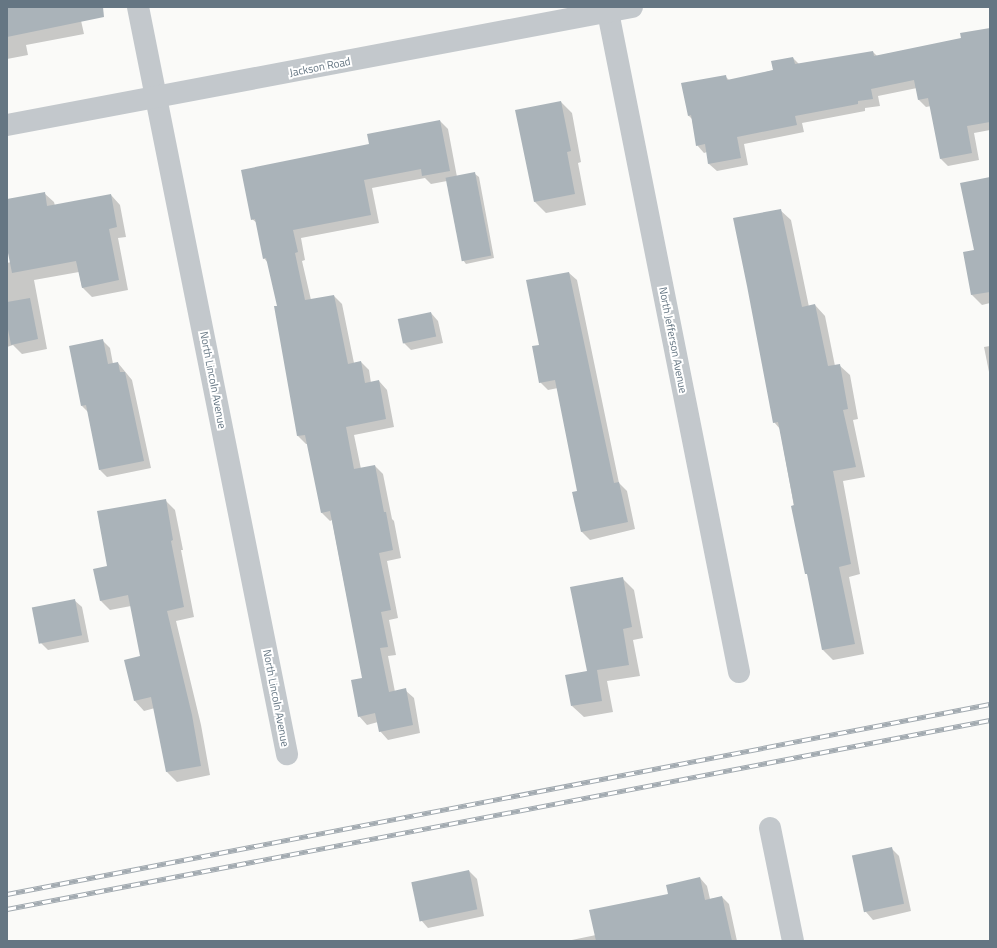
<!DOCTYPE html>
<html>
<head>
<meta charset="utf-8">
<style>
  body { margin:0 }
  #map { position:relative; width:997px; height:948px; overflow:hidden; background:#fafaf8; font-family:"Titillium Web",sans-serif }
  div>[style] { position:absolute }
  .shadow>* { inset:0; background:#0003 }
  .building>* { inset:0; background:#aab3b9; transform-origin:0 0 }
  .minor>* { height:22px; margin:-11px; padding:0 11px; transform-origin:11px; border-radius:11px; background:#c3c8cc }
  .rail>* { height:4.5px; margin-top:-2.25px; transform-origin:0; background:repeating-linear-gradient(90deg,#fff 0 9px,#a2aab0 0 18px); box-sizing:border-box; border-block:1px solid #a2aab0 }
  span { translate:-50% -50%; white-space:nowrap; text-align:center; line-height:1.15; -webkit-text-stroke:4px #fff; paint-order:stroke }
  .street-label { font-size:11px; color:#657683 }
  .frame { position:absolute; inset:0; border:8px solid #657683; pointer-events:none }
</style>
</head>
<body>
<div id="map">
  <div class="shadow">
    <i style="clip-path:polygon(7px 7px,78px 7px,84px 34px,26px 45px,28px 55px,7px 59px)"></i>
    <i style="clip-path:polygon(990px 29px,990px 130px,974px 133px,979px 160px,948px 166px,941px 159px,931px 106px,926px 107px,919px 100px,917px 88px,878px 96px,880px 106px,865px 108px,865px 111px,802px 123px,804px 132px,744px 144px,748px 165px,717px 171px,709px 164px,707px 152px,704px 153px,697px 145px,692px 119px,688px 115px,725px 76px,730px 81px,774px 70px,793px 58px,799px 64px,873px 52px,877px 56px,962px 39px)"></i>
    <i style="clip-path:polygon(561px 102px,572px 113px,581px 162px,578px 163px,586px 205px,546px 213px,535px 202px)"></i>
    <i style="clip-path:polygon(440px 121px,448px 129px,457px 177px,475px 174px,479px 177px,494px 258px,466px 264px,463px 260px,447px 181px,431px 184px,425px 178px,372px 188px,379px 223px,301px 238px,305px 260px,302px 261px,311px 300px,334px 296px,342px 304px,354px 363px,361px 362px,369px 370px,371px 383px,379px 381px,387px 390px,394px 427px,354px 435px,361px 469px,375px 466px,383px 474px,392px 519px,394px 521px,401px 558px,387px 561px,398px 618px,389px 620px,396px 655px,388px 656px,395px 692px,405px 690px,414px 698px,420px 733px,388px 740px,380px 731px,378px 722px,367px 725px,359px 716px,363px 679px,332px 520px,330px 521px,322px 513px,308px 444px,306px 444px,298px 436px,278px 306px,268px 263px,264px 258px,257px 223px,252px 219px,371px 145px)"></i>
    <i style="clip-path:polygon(990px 178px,990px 303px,982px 305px,972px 295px,975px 251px)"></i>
    <i style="clip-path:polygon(44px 193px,54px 202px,55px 206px,111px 195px,120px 205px,126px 237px,118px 238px,128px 290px,92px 297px,82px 287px,79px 272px,34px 280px,47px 349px,22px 354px,13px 345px,7px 347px,7px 263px,11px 262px,7px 244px,7px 200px)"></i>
    <i style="clip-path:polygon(780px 210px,791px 220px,809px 307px,815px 305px,825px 316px,835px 366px,839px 365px,850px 375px,858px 419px,853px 420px,865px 477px,843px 481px,860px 574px,849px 577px,864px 654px,833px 660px,823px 650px,808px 575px,806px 573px,780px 429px,774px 422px)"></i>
    <i style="clip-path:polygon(569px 273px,577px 280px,619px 483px,627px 491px,635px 529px,590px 540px,582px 532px,573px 493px,579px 492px,558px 388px,548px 390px,540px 382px,540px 346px)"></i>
    <i style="clip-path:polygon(431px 313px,438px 321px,443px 343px,411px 350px,404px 343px)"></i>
    <i style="clip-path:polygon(102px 340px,110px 348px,113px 364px,118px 363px,132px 380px,151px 468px,107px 477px,100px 470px,88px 412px,82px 406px)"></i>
    <i style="clip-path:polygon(990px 346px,990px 377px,984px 347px)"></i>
    <i style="clip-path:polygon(165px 500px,175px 510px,183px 550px,181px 550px,194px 617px,176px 621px,201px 725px,210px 775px,177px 782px,167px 772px,155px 708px,144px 711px,135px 701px,141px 657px,131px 606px,110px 610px,101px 601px,108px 567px)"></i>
    <i style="clip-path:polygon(622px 578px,634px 590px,643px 638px,633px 640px,640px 676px,607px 681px,613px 712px,584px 717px,572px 706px,588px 672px)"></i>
    <i style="clip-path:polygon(74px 600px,82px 607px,89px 642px,48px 650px,41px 643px)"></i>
    <i style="clip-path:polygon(891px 848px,899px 856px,911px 911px,873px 920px,866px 912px)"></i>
    <i style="clip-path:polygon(469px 871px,477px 879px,484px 916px,428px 928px,421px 920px)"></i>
    <i style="clip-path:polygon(700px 878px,707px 886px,710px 899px,722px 897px,729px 904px,737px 941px,567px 941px,596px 935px)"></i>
  </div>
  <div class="building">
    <i style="clip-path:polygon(7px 7px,103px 7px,104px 17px,7px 37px)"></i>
    <i style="clip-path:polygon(990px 28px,990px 122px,967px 126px,972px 153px,940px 159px,928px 98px,918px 100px,914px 80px,871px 89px,873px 99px,858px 101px,858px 104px,795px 116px,797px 125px,737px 137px,741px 158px,708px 164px,705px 144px,696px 146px,691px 115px,688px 116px,681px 83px,726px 75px,727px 80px,773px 70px,771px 61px,793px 57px,795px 64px,873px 51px,874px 56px,961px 38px,960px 33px)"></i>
    <i style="clip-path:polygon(561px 101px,571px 151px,567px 152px,575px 194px,534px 202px,515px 110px)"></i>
    <i style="clip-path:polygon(440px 120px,450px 171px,422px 176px,421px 169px,364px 180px,371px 215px,293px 230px,298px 252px,295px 253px,305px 300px,334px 295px,348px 364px,361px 361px,365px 383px,379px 380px,386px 419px,346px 427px,354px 469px,375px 465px,384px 512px,386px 512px,393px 550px,379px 553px,391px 610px,381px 612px,388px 647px,380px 648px,389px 692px,406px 688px,413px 725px,379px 732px,375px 713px,358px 717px,351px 680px,362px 678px,330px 511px,321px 513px,305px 435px,297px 436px,274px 306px,277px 306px,266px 258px,263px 259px,255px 219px,251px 220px,241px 170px,369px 144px,367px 134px)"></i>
    <i style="left:475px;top:172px;width:85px;height:30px;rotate:79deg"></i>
    <i style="clip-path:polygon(990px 177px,990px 292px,971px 295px,963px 252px,974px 250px,960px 183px)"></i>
    <i style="clip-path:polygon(45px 192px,47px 206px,111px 194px,117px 227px,109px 229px,119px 280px,82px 288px,76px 261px,12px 273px,7px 248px,7px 199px)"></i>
    <i style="clip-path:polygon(781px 209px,802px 307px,815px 304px,828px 366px,840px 364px,848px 409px,843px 410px,856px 467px,833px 471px,851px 564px,839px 567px,855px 644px,822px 650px,807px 574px,805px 574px,791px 506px,794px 505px,778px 422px,773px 423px,747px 286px,733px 218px)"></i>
    <i style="clip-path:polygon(569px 272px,614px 483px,619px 482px,628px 522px,581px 532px,572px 492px,577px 491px,555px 380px,539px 383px,532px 346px,539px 345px,526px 280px)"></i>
    <i style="clip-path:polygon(30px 298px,38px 339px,11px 345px,7px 324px,7px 302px)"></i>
    <i style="left:431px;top:312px;width:25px;height:34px;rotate:78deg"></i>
    <i style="clip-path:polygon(103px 339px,108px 364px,118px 362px,120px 372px,125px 372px,144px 461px,99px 470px,86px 405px,81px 406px,69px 346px)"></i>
    <i style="clip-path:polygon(166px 499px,173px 540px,171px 541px,184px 607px,167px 611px,192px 715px,201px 766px,166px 772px,151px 697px,134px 701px,124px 660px,140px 656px,128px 595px,100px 601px,93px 569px,107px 566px,97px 511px)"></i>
    <i style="clip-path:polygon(623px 577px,632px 627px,623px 629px,629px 665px,597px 670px,602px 701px,571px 706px,565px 675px,587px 671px,570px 587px)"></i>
    <i style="left:75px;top:599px;width:37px;height:44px;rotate:79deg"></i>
    <i style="left:892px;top:847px;width:58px;height:41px;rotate:78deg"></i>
    <i style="left:469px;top:870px;width:40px;height:59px;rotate:78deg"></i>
    <i style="clip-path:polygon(700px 877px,705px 900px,722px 896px,732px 941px,596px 941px,589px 910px,668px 894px,666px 885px)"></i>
  </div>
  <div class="minor">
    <i style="left:138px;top:7px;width:762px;rotate:78.72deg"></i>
    <i style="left:607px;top:7px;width:678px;rotate:78.77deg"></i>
    <i style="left:7px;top:125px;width:636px;rotate:-10.69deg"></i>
    <i style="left:770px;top:828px;width:115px;rotate:78.5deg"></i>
  </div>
  <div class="rail">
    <i style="left:7px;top:894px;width:1001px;rotate:-10.94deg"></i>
    <i style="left:7px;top:909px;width:1001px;rotate:-10.88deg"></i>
  </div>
  <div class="street-label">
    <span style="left:320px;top:67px;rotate:-11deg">Jackson Road</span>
    <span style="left:673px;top:340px;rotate:79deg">North Jefferson Avenue</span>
    <span style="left:213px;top:380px;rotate:79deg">North Lincoln Avenue</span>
    <span style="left:276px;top:698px;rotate:79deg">North Lincoln Avenue</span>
  </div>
  <div class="frame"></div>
</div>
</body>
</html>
